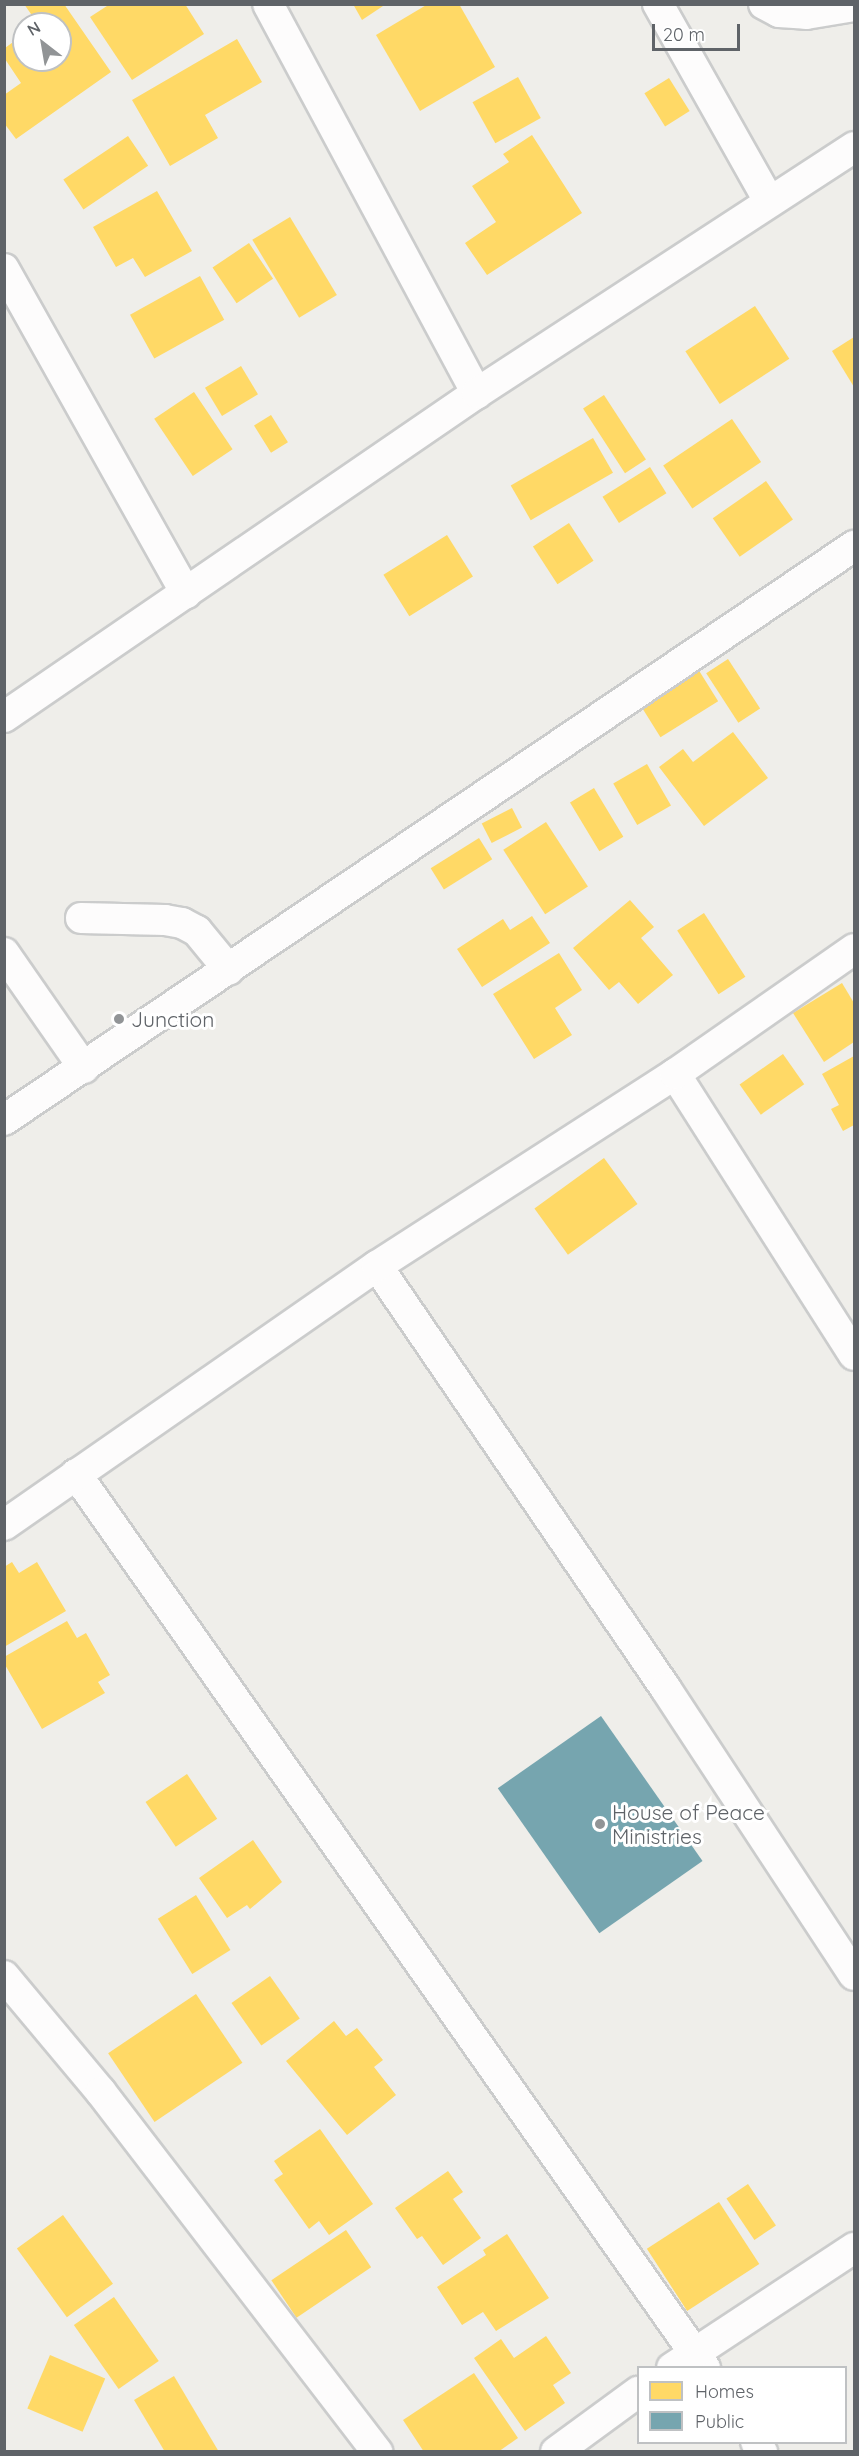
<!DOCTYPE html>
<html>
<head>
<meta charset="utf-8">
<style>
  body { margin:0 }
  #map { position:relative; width:859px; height:2456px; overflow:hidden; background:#efeeea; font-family:Quicksand,sans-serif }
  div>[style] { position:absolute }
  .homes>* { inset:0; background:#ffd966; transform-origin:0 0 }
  .public>* { inset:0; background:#76a5af; transform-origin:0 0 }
  .roads { filter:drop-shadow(2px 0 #cbcccc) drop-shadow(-2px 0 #cbcccc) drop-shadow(0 2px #cbcccc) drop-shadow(0 -2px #cbcccc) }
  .minor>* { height:30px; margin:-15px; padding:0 15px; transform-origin:15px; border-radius:15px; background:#fdfcfc }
  .dots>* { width:16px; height:16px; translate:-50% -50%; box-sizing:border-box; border:3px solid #fff; border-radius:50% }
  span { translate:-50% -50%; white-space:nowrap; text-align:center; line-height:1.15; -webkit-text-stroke:6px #fff; paint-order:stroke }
  .poi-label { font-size:21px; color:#5f6368 }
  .left { translate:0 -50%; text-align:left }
  .frame { position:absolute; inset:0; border:6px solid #5f6368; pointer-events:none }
  .legend { position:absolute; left:637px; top:2366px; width:210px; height:78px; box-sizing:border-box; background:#fff; border:2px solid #bfc1c3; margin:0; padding:8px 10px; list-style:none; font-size:18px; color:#5f6368 }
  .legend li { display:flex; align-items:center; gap:12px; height:30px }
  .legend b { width:30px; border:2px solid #bfc1c3 }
  .north { position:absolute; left:12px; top:12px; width:60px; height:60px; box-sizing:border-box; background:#fff; border:2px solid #bfc1c3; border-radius:50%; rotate:329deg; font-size:16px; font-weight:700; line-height:24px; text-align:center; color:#5f6368 }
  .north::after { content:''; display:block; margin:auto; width:21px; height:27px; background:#919496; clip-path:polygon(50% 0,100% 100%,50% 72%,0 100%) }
  .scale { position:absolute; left:652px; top:24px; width:88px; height:27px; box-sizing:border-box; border:3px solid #5f6368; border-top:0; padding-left:8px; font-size:18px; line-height:21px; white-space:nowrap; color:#5f6368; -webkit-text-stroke:4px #fff; paint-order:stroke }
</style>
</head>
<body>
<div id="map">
  <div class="homes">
    <i style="clip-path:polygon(24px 4px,64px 4px,111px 72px,16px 139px,4px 123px,4px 95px,21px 83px,5px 59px,5px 48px,24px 34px,24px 60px,60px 60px,60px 24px,38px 24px)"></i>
    <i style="clip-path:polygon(110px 4px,185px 4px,204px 34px,132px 80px,90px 17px)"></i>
    <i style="clip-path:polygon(353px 4px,386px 4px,362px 20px)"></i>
    <i style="clip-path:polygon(428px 4px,459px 4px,495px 67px,420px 111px,376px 35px)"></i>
    <i style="clip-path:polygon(237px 39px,262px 82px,205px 115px,218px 138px,170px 166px,132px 100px)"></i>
    <i style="left:518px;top:77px;width:47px;height:52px;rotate:61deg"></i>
    <i style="left:669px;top:78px;width:39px;height:29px;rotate:58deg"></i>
    <i style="clip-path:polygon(532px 135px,582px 213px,487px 275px,465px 243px,496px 222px,472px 186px,509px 162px,503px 154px)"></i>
    <i style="left:128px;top:136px;width:36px;height:78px;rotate:56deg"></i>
    <i style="clip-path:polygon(157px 191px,192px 251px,145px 277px,133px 258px,116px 267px,93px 227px)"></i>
    <i style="left:290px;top:217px;width:91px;height:44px;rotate:59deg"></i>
    <i style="left:249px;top:243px;width:43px;height:44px;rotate:56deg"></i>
    <i style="left:200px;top:276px;width:50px;height:80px;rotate:61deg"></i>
    <i style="left:755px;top:306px;width:63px;height:83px;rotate:57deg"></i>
    <i style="clip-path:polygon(854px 337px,854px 387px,832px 351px)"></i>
    <i style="left:241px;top:366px;width:33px;height:42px;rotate:59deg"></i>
    <i style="left:194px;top:392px;width:69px;height:48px;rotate:56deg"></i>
    <i style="left:604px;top:395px;width:77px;height:25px;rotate:57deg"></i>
    <i style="left:271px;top:415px;width:32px;height:20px;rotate:58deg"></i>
    <i style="left:732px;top:419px;width:52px;height:83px;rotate:56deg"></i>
    <i style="left:593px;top:438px;width:40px;height:95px;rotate:60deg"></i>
    <i style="left:650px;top:467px;width:31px;height:56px;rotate:58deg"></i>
    <i style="left:766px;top:481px;width:47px;height:65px;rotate:55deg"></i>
    <i style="left:569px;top:523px;width:45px;height:43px;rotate:57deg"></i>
    <i style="left:447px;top:535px;width:49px;height:75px;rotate:58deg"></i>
    <i style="left:728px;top:659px;width:59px;height:26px;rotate:57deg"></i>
    <i style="left:698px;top:669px;width:38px;height:68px;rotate:58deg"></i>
    <i style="clip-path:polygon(733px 732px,768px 778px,704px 826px,659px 767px,683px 749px,693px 762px)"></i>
    <i style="left:647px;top:764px;width:48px;height:39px;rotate:60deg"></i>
    <i style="left:594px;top:788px;width:57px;height:28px;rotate:59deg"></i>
    <i style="left:512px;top:808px;width:22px;height:34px;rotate:63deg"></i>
    <i style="left:546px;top:822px;width:77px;height:51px;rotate:57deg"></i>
    <i style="left:479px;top:838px;width:25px;height:57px;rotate:58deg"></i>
    <i style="clip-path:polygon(630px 900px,654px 927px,641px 938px,673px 975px,638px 1004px,619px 982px,609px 990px,573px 948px)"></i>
    <i style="left:704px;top:913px;width:76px;height:32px;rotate:57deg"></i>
    <i style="clip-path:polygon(532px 916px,550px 943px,482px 987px,457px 949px,503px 919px,510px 930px)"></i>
    <i style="clip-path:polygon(559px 953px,582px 990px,555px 1008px,572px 1035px,534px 1059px,493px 994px)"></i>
    <i style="clip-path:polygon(842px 983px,854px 1003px,854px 1042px,824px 1062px,793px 1013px)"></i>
    <i style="left:783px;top:1054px;width:37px;height:53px;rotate:55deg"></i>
    <i style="clip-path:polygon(854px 1056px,854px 1125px,843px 1131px,831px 1109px,839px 1105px,822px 1074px)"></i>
    <i style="left:604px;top:1158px;width:57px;height:86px;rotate:54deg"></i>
    <i style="clip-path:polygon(12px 1562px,19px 1573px,37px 1562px,66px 1611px,4px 1647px,4px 1567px)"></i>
    <i style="clip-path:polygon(67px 1621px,77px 1638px,86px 1633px,110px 1675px,98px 1682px,105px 1693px,42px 1729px,4px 1663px,4px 1657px)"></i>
    <i style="left:187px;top:1774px;width:54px;height:50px;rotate:56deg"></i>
    <i style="clip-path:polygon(253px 1840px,282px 1882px,250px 1909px,247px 1905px,227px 1918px,199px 1878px)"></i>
    <i style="left:196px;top:1895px;width:65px;height:45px;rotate:58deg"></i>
    <i style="left:270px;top:1976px;width:52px;height:47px;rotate:55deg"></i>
    <i style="left:196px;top:1994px;width:83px;height:106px;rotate:56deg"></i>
    <i style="clip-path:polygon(334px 2021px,346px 2036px,357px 2028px,383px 2060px,374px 2067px,396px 2095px,347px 2135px,286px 2061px)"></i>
    <i style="clip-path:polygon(320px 2129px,373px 2204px,329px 2235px,319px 2221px,309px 2229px,274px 2180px,283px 2174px,274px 2161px)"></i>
    <i style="clip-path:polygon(448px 2171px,463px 2192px,453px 2199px,481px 2238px,443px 2265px,422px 2236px,417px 2239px,395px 2208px)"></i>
    <i style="left:748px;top:2184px;width:50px;height:26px;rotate:56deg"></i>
    <i style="left:719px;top:2202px;width:74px;height:86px;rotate:57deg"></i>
    <i style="left:63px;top:2215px;width:85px;height:57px;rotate:54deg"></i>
    <i style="left:346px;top:2230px;width:45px;height:90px;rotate:56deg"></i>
    <i style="clip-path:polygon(507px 2234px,549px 2298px,496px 2331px,483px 2312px,462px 2325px,437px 2287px,486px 2255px,483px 2250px)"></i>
    <i style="left:114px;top:2297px;width:78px;height:49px;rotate:55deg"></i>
    <i style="clip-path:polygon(546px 2336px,571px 2373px,553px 2385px,565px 2403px,525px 2431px,474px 2358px,501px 2339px,514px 2358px)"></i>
    <i style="left:50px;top:2355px;width:60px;height:58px;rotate:23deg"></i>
    <i style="clip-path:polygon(474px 2373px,518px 2438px,498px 2452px,424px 2452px,403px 2420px)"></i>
    <i style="clip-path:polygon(174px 2376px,219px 2452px,165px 2452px,134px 2400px)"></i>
  </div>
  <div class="public">
    <i style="left:601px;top:1716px;width:177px;height:126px;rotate:55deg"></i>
  </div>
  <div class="roads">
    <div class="minor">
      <i style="left:268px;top:4px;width:442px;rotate:61.8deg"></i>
      <i style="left:658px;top:4px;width:226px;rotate:60.6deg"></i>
      <i style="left:764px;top:4px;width:17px;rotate:28deg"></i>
      <i style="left:779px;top:12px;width:27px;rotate:4deg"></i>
      <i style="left:806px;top:14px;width:49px;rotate:-9.5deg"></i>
      <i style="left:4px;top:269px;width:372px;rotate:60.7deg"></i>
      <i style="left:4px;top:717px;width:573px;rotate:-34.41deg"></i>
      <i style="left:477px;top:393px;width:450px;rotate:-33.1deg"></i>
      <i style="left:81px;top:918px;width:84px;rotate:1.4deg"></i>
      <i style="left:165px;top:920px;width:17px;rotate:10deg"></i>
      <i style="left:182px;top:923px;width:17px;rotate:28deg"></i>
      <i style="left:197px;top:931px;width:50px;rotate:50.6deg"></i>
      <i style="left:4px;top:953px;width:140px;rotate:55.2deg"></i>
      <i style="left:675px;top:1074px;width:333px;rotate:57.5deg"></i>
      <i style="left:4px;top:1120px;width:1026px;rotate:-34.03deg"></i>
      <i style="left:377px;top:1266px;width:512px;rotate:55.66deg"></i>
      <i style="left:666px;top:1689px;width:342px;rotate:56.7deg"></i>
      <i style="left:76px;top:1474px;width:1093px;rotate:54.87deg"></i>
      <i style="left:4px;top:1525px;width:454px;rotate:-34.8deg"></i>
      <i style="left:377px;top:1266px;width:354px;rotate:-32.8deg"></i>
      <i style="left:675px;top:1074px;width:218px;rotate:-34.9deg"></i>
      <i style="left:4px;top:1976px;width:151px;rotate:50.1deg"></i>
      <i style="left:101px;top:2092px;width:454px;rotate:52.5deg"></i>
      <i style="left:672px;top:2368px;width:218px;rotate:-33.4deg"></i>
      <i style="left:756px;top:2442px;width:12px;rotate:59deg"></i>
      <i style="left:556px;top:2452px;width:102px;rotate:-36.2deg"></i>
    </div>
  </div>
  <div class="dots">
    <i style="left:119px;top:1019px;background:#919496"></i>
    <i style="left:600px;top:1824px;background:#919496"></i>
  </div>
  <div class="poi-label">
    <span class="left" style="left:131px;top:1019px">Junction</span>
    <span class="left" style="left:612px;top:1824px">House of Peace<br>Ministries</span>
  </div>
  <div class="frame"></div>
  <ul class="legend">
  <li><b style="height:16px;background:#ffd966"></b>Homes</li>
  <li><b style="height:16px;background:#76a5af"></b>Public</li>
  </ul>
  <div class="north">N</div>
  <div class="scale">20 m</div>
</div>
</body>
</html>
